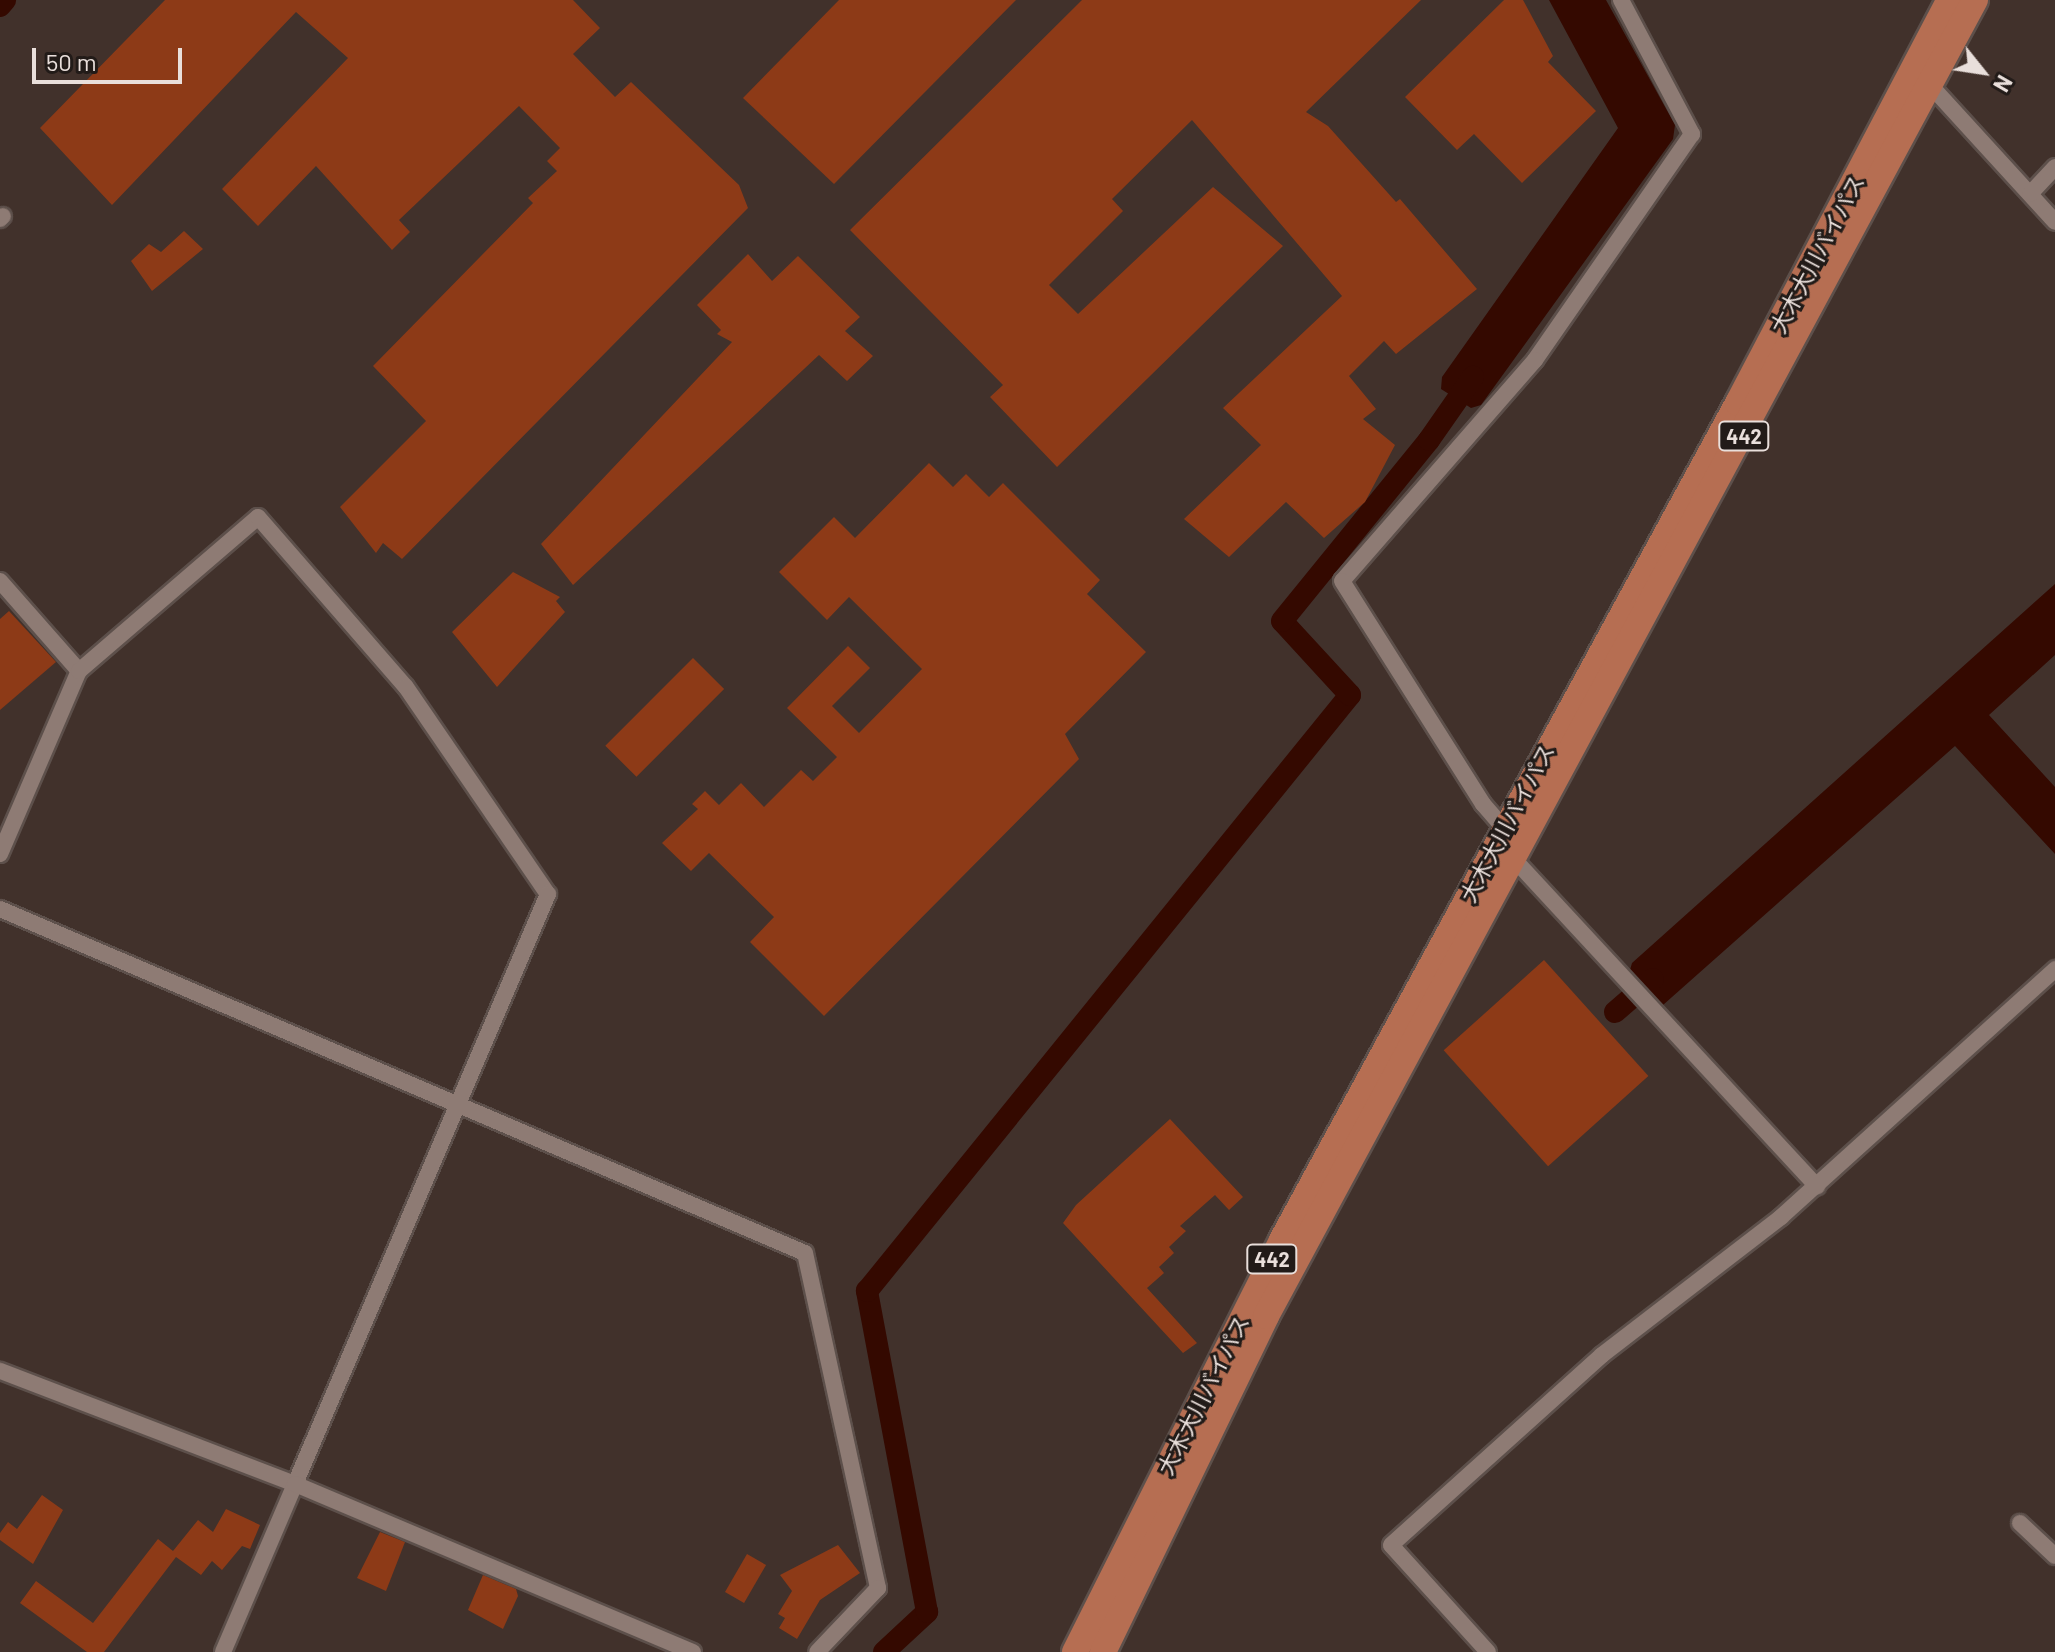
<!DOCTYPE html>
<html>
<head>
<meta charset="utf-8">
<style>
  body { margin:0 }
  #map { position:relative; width:2055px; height:1652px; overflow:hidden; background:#41312b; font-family:Barlow,"Noto Sans JP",sans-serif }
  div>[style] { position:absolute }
  .water>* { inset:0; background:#340900 }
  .canal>* { height:22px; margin:-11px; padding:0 11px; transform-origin:11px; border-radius:11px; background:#340900 }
  .building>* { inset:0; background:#8d3a17; transform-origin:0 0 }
  .roads { filter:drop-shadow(2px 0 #5d504b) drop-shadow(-2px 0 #5d504b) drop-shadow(0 2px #5d504b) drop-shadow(0 -2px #5d504b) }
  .minor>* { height:16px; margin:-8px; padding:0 8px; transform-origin:8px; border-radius:8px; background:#8e7b74 }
  .trunk>* { height:26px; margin:-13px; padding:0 13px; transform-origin:13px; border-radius:13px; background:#b66e52 }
  span { translate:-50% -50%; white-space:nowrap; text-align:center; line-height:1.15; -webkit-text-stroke:6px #221b18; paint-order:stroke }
  .shield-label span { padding:2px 6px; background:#221b18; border:2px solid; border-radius:6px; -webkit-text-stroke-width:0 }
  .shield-label { font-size:20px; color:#e9dfdb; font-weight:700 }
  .street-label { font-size:22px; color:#e9dfdb }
  .north { position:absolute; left:1943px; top:32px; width:80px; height:80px; -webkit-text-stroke:6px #221b18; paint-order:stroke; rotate:120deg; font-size:22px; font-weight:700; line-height:32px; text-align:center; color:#e9dfdb }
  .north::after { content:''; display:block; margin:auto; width:28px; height:36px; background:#e9dfdb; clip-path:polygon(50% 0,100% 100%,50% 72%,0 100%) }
  .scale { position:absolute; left:32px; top:48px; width:150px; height:36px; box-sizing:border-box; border:4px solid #e9dfdb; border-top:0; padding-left:10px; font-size:24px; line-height:28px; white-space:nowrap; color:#e9dfdb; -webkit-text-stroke:6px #221b18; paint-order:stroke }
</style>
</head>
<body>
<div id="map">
  <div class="water">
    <i style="clip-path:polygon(1549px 0,1606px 0,1675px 125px,1673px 139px,1481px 405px,1471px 408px,1441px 389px,1442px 377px,1618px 128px)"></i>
    <i style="clip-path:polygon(2055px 584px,2055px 655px,1989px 715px,2055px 787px,2055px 854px,1955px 746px,1663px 1005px,1650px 991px,1645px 996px,1630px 970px,1632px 963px)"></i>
  </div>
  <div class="canal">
    <i style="left:0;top:6px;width:8px;rotate:-50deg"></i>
    <i style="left:1615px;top:1012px;width:50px;rotate:-41deg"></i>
    <i style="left:884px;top:1652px;width:59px;rotate:-42.9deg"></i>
    <i style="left:927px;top:1612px;width:327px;rotate:-100.6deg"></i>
    <i style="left:867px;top:1291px;width:767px;rotate:-50.98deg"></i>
    <i style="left:1350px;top:695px;width:100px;rotate:-132.6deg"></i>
    <i style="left:1282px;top:621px;width:233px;rotate:-50.9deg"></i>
    <i style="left:1429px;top:440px;width:77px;rotate:-55.1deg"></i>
  </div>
  <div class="building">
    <i style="clip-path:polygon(165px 0,573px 0,600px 28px,573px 54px,615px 97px,631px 82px,739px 185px,748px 208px,402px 559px,383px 543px,376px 553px,340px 507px,426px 421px,373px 366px,533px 203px,528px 198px,557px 171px,547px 161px,560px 148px,519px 106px,399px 220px,410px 232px,392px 250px,316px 166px,258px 226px,222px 189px,348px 58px,296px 12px,112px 205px,40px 128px)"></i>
    <i style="clip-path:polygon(839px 0,1016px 0,834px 184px,743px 98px)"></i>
    <i style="clip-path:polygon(1082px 0,1421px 0,1306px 112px,1328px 126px,1396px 202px,1400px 199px,1477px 289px,1396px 354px,1384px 341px,1349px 376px,1376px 409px,1363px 419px,1395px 445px,1365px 502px,1324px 538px,1286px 502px,1229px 557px,1184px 519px,1261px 445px,1223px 408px,1342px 296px,1192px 120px,1112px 199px,1123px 211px,1049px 285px,1078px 314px,1213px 187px,1283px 246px,1057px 467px,990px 397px,1003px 385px,850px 230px)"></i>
    <i style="clip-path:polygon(1504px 0,1523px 0,1553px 56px,1548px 62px,1596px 111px,1522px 183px,1474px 134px,1457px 150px,1405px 97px)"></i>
    <i style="clip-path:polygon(184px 231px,203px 249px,152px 291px,131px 261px,149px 244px,161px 252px)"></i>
    <i style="clip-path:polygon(748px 254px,772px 281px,798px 256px,860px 317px,845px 331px,873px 356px,847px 381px,819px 355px,573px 585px,541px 544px,732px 342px,717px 334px,721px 330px,697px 305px)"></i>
    <i style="clip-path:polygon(929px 463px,953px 487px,966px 474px,989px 497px,1003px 483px,1100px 580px,1087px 594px,1146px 652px,1065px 734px,1079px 759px,824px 1016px,750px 942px,774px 917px,709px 853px,691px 871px,662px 843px,698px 809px,692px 804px,705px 791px,719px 805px,741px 783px,764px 807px,801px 770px,813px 781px,837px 757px,787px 708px,848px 646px,870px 668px,832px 706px,859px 733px,922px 669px,849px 597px,827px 620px,779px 572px,834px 517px,855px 538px)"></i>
    <i style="clip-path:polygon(513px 572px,560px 597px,556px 601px,565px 612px,497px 687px,452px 632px)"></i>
    <i style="clip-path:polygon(9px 611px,56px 662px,0 710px,0 619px)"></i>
    <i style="left:693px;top:658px;width:44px;height:124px;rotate:45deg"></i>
    <i style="left:1544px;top:960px;width:156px;height:135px;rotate:48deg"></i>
    <i style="clip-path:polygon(1170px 1119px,1243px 1197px,1229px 1210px,1215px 1195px,1180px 1226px,1186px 1231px,1169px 1247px,1174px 1253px,1159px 1267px,1164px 1273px,1147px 1288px,1197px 1343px,1183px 1353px,1063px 1223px,1076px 1205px)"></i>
    <i style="clip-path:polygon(42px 1495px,63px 1510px,33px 1564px,0 1540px,0 1533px,8px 1522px,17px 1529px)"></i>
    <i style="clip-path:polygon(226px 1509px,260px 1525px,250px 1549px,242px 1546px,222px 1570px,212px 1561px,201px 1575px,176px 1557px,104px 1652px,87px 1652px,20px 1603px,36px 1581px,93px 1623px,158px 1539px,173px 1551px,198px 1520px,213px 1532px)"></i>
    <i style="clip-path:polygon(380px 1532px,405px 1542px,386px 1591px,357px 1578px)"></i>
    <i style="clip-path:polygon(838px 1545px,860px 1573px,820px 1600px,797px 1639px,779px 1628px,785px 1618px,778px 1614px,792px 1591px,780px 1575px)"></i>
    <i style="left:747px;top:1554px;width:22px;height:44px;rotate:30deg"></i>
    <i style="clip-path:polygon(483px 1575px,516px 1589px,518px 1596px,503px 1629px,468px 1610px)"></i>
  </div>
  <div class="roads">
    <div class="minor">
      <i style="left:1621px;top:0;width:152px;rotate:62.1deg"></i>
      <i style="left:1692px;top:134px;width:275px;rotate:124.8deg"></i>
      <i style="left:1535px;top:360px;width:293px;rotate:131.1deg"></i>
      <i style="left:1342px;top:581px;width:264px;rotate:57.7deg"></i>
      <i style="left:1483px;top:804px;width:33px;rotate:49deg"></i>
      <i style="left:1505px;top:829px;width:29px;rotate:76deg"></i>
      <i style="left:1512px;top:857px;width:449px;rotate:47.2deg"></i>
      <i style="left:1931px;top:86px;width:184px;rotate:47.6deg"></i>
      <i style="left:2030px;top:194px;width:37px;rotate:-47deg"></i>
      <i style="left:0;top:219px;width:4px;rotate:-45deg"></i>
      <i style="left:0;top:581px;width:120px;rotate:48.7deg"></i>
      <i style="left:0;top:854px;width:199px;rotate:-66.7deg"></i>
      <i style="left:79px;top:671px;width:236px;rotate:-40.7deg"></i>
      <i style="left:258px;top:517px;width:225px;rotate:49deg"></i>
      <i style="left:406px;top:687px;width:251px;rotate:55.6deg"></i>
      <i style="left:548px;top:894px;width:642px;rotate:113.21deg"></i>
      <i style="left:295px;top:1484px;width:316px;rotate:-159deg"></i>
      <i style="left:0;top:909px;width:875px;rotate:23.14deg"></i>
      <i style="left:805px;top:1253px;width:343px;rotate:77.7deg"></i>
      <i style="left:878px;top:1588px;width:88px;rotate:133.6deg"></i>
      <i style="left:2020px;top:1523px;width:48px;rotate:43.3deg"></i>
      <i style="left:223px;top:1652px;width:183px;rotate:-66.8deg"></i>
      <i style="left:295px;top:1484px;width:432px;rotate:22.9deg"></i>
      <i style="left:1488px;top:1652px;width:144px;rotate:-132.2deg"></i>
      <i style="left:1391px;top:1545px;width:284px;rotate:-42deg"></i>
      <i style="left:1602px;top:1355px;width:226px;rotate:-37.6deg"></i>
      <i style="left:1781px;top:1217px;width:370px;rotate:-42.1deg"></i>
    </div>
    <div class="trunk">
      <i style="left:1075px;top:1652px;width:461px;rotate:-63.3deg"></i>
      <i style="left:1282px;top:1240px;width:953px;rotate:-61.42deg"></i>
      <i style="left:1738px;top:403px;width:455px;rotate:-62.3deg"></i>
      <i style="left:1103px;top:1652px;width:373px;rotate:-64.1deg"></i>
      <i style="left:1266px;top:1316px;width:1495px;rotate:-61.69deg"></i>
    </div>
  </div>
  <div class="shield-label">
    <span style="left:1744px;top:436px">442</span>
    <span style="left:1272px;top:1259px">442</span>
  </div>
  <div class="street-label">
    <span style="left:1817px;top:254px;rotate:-62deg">大木大川バイパス</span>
    <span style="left:1507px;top:823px;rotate:-62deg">大木大川バイパス</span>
    <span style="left:1203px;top:1395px;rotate:-63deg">大木大川バイパス</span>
  </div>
  <div class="north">N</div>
  <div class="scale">50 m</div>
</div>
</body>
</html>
